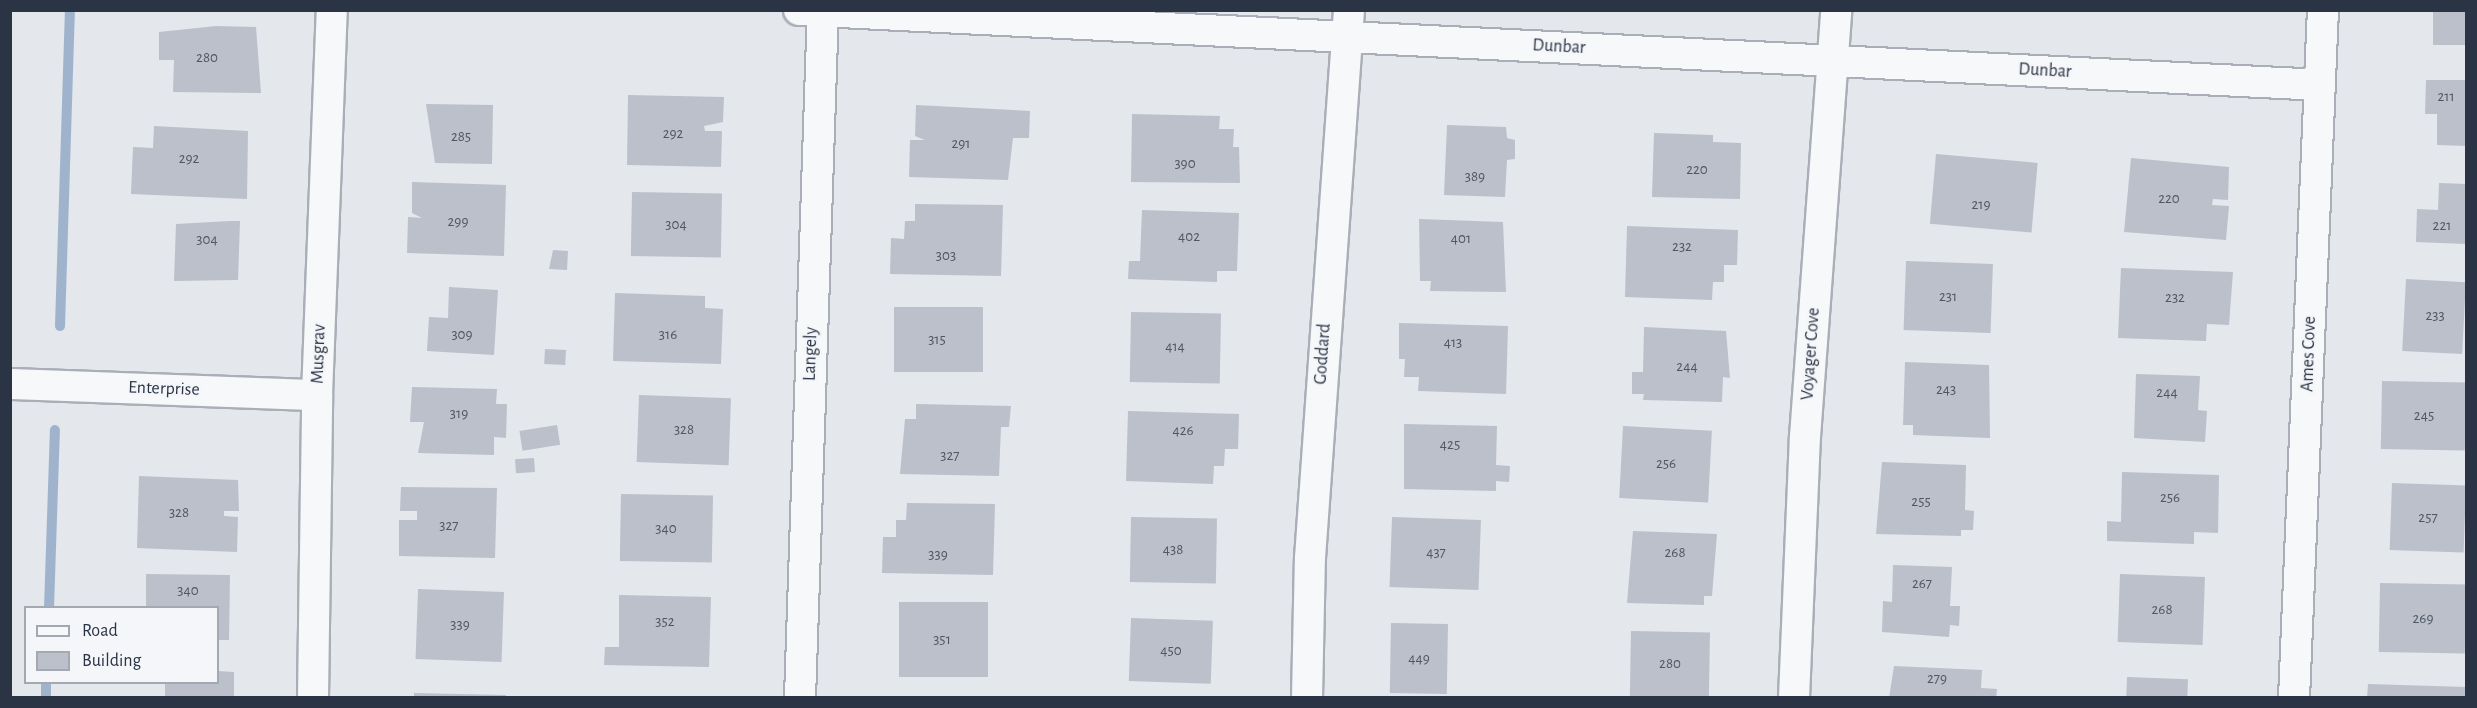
<!DOCTYPE html>
<html>
<head>
<meta charset="utf-8">
<style>
  body { margin:0 }
  #map { position:relative; width:2477px; height:708px; overflow:hidden; background:#e4e7ec; font-family:"Alegreya Sans",sans-serif }
  div>[style] { position:absolute }
  .stream>* { height:10px; margin:-5px; padding:0 5px; transform-origin:5px; border-radius:5px; background:#9fb4cc }
  .building>* { inset:0; background:#bbc0ca; transform-origin:0 0 }
  .roads { filter:drop-shadow(2px 0 #a9aeb7) drop-shadow(-2px 0 #a9aeb7) drop-shadow(0 2px #a9aeb7) drop-shadow(0 -2px #a9aeb7) }
  .street>* { height:30px; margin:-15px; padding:0 15px; transform-origin:15px; border-radius:15px; background:#f7f8fa }
  span { translate:-50% -50%; white-space:nowrap; text-align:center; line-height:1.15; -webkit-text-stroke:4.5px #f4f6f9; paint-order:stroke }
  .number-label { font-size:15px; color:#4f5766 }
  .number-label span { -webkit-text-stroke-width:0 }
  .street-label { font-size:18px; color:#2b3445 }
  .frame { position:absolute; inset:0; border:12px solid #2b3445; pointer-events:none }
  .legend { position:absolute; left:24px; top:606px; width:195px; height:78px; box-sizing:border-box; background:#f4f6f9; border:2px solid #a4a8b1; margin:0; padding:8px 10px; list-style:none; font-size:18px; color:#2b3445 }
  .legend li { display:flex; align-items:center; gap:12px; height:30px }
  .legend b { width:30px; border:2px solid #a4a8b1 }
</style>
</head>
<body>
<div id="map">
  <div class="stream">
    <i style="left:60px;top:326px;width:316px;rotate:-88.2deg"></i>
    <i style="left:49px;top:608px;width:178px;rotate:-88.1deg"></i>
    <i style="left:46px;top:698px;width:16px;rotate:-90deg"></i>
  </div>
  <div class="building">
    <i style="left:2433px;top:10px;width:33px;height:35px"></i>
    <i style="clip-path:polygon(216px 26px,256px 27px,261px 93px,173px 92px,174px 60px,159px 60px,159px 32px)"></i>
    <i style="clip-path:polygon(2426px 80px,2466px 80px,2466px 146px,2437px 145px,2437px 114px,2425px 114px)"></i>
    <i style="clip-path:polygon(628px 95px,724px 97px,723px 122px,704px 126px,705px 131px,722px 131px,721px 167px,627px 165px)"></i>
    <i style="clip-path:polygon(426px 104px,493px 105px,492px 164px,435px 163px)"></i>
    <i style="clip-path:polygon(916px 105px,1030px 111px,1029px 138px,1013px 138px,1008px 180px,909px 177px,910px 140px,925px 140px,915px 136px)"></i>
    <i style="clip-path:polygon(1132px 114px,1220px 116px,1219px 129px,1234px 129px,1233px 147px,1239px 147px,1240px 183px,1131px 182px)"></i>
    <i style="clip-path:polygon(1447px 125px,1506px 127px,1507px 138px,1515px 140px,1515px 159px,1507px 160px,1505px 197px,1444px 195px)"></i>
    <i style="clip-path:polygon(154px 126px,248px 131px,247px 199px,131px 194px,133px 147px,153px 148px)"></i>
    <i style="clip-path:polygon(1654px 133px,1713px 135px,1713px 142px,1741px 143px,1740px 199px,1652px 197px)"></i>
    <i style="left:1936px;top:154px;width:102px;height:70px;rotate:5deg"></i>
    <i style="clip-path:polygon(2131px 158px,2229px 167px,2228px 200px,2213px 199px,2212px 205px,2229px 206px,2226px 240px,2124px 232px)"></i>
    <i style="clip-path:polygon(412px 182px,506px 185px,504px 256px,407px 253px,408px 217px,422px 218px,412px 213px)"></i>
    <i style="clip-path:polygon(2439px 183px,2466px 184px,2466px 244px,2416px 242px,2417px 209px,2438px 210px)"></i>
    <i style="left:632px;top:192px;width:90px;height:64px;rotate:1deg"></i>
    <i style="clip-path:polygon(915px 204px,1003px 205px,1001px 276px,890px 274px,891px 238px,904px 239px,905px 221px,915px 221px)"></i>
    <i style="clip-path:polygon(1142px 210px,1239px 213px,1237px 271px,1217px 271px,1217px 282px,1128px 279px,1129px 261px,1140px 261px)"></i>
    <i style="clip-path:polygon(1419px 219px,1503px 222px,1506px 292px,1430px 291px,1431px 281px,1420px 281px)"></i>
    <i style="clip-path:polygon(230px 221px,240px 221px,238px 280px,174px 281px,176px 224px)"></i>
    <i style="clip-path:polygon(1627px 226px,1738px 230px,1737px 265px,1724px 265px,1724px 282px,1713px 282px,1712px 300px,1625px 297px)"></i>
    <i style="clip-path:polygon(553px 250px,568px 251px,567px 270px,549px 269px)"></i>
    <i style="left:1906px;top:261px;width:87px;height:69px;rotate:2deg"></i>
    <i style="clip-path:polygon(2121px 268px,2233px 272px,2229px 325px,2207px 324px,2206px 341px,2118px 338px)"></i>
    <i style="left:2406px;top:279px;width:60px;height:72px;rotate:3deg"></i>
    <i style="clip-path:polygon(449px 287px,498px 290px,494px 355px,427px 351px,429px 317px,448px 318px)"></i>
    <i style="clip-path:polygon(615px 293px,705px 296px,705px 308px,723px 309px,721px 364px,613px 361px)"></i>
    <i style="left:894px;top:307px;width:89px;height:65px"></i>
    <i style="left:1131px;top:312px;width:90px;height:70px;rotate:1deg"></i>
    <i style="clip-path:polygon(1399px 323px,1508px 326px,1506px 394px,1418px 391px,1419px 377px,1404px 377px,1405px 359px,1399px 359px)"></i>
    <i style="clip-path:polygon(1644px 327px,1726px 331px,1730px 378px,1723px 377px,1722px 402px,1643px 400px,1644px 394px,1632px 394px,1632px 372px,1643px 372px)"></i>
    <i style="left:545px;top:349px;width:21px;height:15px;rotate:3deg"></i>
    <i style="clip-path:polygon(1905px 362px,1989px 365px,1990px 438px,1913px 435px,1913px 425px,1903px 425px)"></i>
    <i style="clip-path:polygon(2136px 374px,2200px 376px,2198px 410px,2207px 411px,2205px 442px,2134px 438px)"></i>
    <i style="left:2382px;top:381px;width:84px;height:68px;rotate:1deg"></i>
    <i style="clip-path:polygon(412px 387px,497px 389px,496px 404px,507px 404px,506px 438px,494px 437px,494px 455px,418px 453px,424px 422px,410px 422px)"></i>
    <i style="left:639px;top:395px;width:92px;height:67px;rotate:2deg"></i>
    <i style="clip-path:polygon(916px 404px,1011px 406px,1009px 427px,1001px 427px,999px 476px,900px 474px,905px 419px,916px 419px)"></i>
    <i style="clip-path:polygon(1128px 411px,1239px 414px,1238px 449px,1225px 449px,1224px 466px,1214px 466px,1213px 484px,1126px 481px)"></i>
    <i style="clip-path:polygon(1404px 424px,1497px 426px,1496px 465px,1510px 466px,1509px 482px,1496px 481px,1496px 491px,1404px 489px)"></i>
    <i style="left:557px;top:425px;width:20px;height:38px;rotate:81deg"></i>
    <i style="left:1623px;top:426px;width:89px;height:72px;rotate:3deg"></i>
    <i style="left:534px;top:458px;width:14px;height:19px;rotate:86deg"></i>
    <i style="clip-path:polygon(1882px 462px,1966px 465px,1965px 510px,1974px 511px,1973px 530px,1961px 530px,1961px 536px,1876px 534px)"></i>
    <i style="clip-path:polygon(2122px 472px,2219px 475px,2218px 533px,2194px 532px,2194px 544px,2107px 541px,2107px 521px,2121px 522px)"></i>
    <i style="clip-path:polygon(139px 476px,238px 480px,239px 511px,224px 511px,224px 516px,238px 517px,237px 552px,137px 548px)"></i>
    <i style="left:2392px;top:483px;width:74px;height:67px;rotate:2deg"></i>
    <i style="clip-path:polygon(401px 487px,497px 488px,495px 558px,399px 556px,399px 520px,417px 520px,417px 511px,400px 511px)"></i>
    <i style="left:621px;top:494px;width:92px;height:67px;rotate:1deg"></i>
    <i style="clip-path:polygon(907px 503px,995px 504px,993px 575px,882px 573px,883px 537px,896px 537px,896px 520px,906px 520px)"></i>
    <i style="left:1131px;top:517px;width:86px;height:65px;rotate:1deg"></i>
    <i style="left:1392px;top:517px;width:89px;height:70px;rotate:2deg"></i>
    <i style="clip-path:polygon(1633px 531px,1717px 534px,1712px 596px,1704px 596px,1704px 605px,1627px 603px)"></i>
    <i style="clip-path:polygon(1893px 565px,1952px 567px,1950px 606px,1960px 606px,1959px 626px,1950px 625px,1949px 637px,1882px 632px,1883px 601px,1892px 602px)"></i>
    <i style="clip-path:polygon(146px 574px,230px 575px,229px 640px,218px 640px,218px 608px,146px 608px)"></i>
    <i style="left:2120px;top:574px;width:85px;height:68px;rotate:2deg"></i>
    <i style="left:2380px;top:583px;width:86px;height:69px;rotate:1deg"></i>
    <i style="left:418px;top:589px;width:86px;height:70px;rotate:2deg"></i>
    <i style="clip-path:polygon(619px 595px,711px 597px,709px 667px,604px 665px,605px 647px,619px 647px)"></i>
    <i style="left:899px;top:602px;width:89px;height:75px"></i>
    <i style="left:1131px;top:618px;width:82px;height:63px;rotate:2deg"></i>
    <i style="left:1391px;top:623px;width:57px;height:70px;rotate:1deg"></i>
    <i style="left:1631px;top:631px;width:79px;height:67px;rotate:1deg"></i>
    <i style="clip-path:polygon(1894px 666px,1982px 670px,1981px 688px,1997px 689px,1996px 698px,1889px 698px)"></i>
    <i style="clip-path:polygon(218px 671px,234px 672px,234px 698px,165px 698px,165px 682px,218px 682px)"></i>
    <i style="left:2127px;top:677px;width:61px;height:21px;rotate:2deg"></i>
    <i style="clip-path:polygon(2368px 684px,2466px 687px,2466px 698px,2367px 698px)"></i>
    <i style="clip-path:polygon(414px 693px,506px 695px,506px 698px,414px 698px)"></i>
  </div>
  <div class="roads">
    <div class="street">
      <i style="left:799px;top:10px;width:1523px;rotate:2.82deg"></i>
      <i style="left:10px;top:384px;width:307px;rotate:2.1deg"></i>
      <i style="left:313px;top:698px;width:303px;rotate:-89.2deg"></i>
      <i style="left:317px;top:395px;width:385px;rotate:-87.8deg"></i>
      <i style="left:800px;top:698px;width:688px;rotate:-88.09deg"></i>
      <i style="left:1307px;top:698px;width:140px;rotate:-88.8deg"></i>
      <i style="left:1310px;top:558px;width:549px;rotate:-85.93deg"></i>
      <i style="left:1794px;top:698px;width:261px;rotate:-87.6deg"></i>
      <i style="left:1805px;top:437px;width:428px;rotate:-85.8deg"></i>
      <i style="left:2294px;top:698px;width:689px;rotate:-87.59deg"></i>
    </div>
  </div>
  <div class="number-label">
    <span style="left:207px;top:58px">280</span>
    <span style="left:2446px;top:97px">211</span>
    <span style="left:673px;top:134px">292</span>
    <span style="left:461px;top:137px">285</span>
    <span style="left:961px;top:144px">291</span>
    <span style="left:189px;top:159px">292</span>
    <span style="left:1185px;top:164px">390</span>
    <span style="left:1697px;top:170px">220</span>
    <span style="left:1475px;top:177px">389</span>
    <span style="left:2169px;top:199px">220</span>
    <span style="left:1981px;top:205px">219</span>
    <span style="left:458px;top:222px">299</span>
    <span style="left:676px;top:225px">304</span>
    <span style="left:2442px;top:226px">221</span>
    <span style="left:1189px;top:237px">402</span>
    <span style="left:1461px;top:239px">401</span>
    <span style="left:207px;top:240px">304</span>
    <span style="left:1682px;top:247px">232</span>
    <span style="left:946px;top:256px">303</span>
    <span style="left:1948px;top:297px">231</span>
    <span style="left:2175px;top:298px">232</span>
    <span style="left:2435px;top:316px">233</span>
    <span style="left:462px;top:335px">309</span>
    <span style="left:668px;top:335px">316</span>
    <span style="left:937px;top:340px">315</span>
    <span style="left:1453px;top:343px">413</span>
    <span style="left:1175px;top:347px">414</span>
    <span style="left:1687px;top:367px">244</span>
    <span style="left:1946px;top:390px">243</span>
    <span style="left:2167px;top:393px">244</span>
    <span style="left:459px;top:414px">319</span>
    <span style="left:2424px;top:416px">245</span>
    <span style="left:684px;top:430px">328</span>
    <span style="left:1183px;top:431px">426</span>
    <span style="left:1450px;top:445px">425</span>
    <span style="left:950px;top:456px">327</span>
    <span style="left:1666px;top:464px">256</span>
    <span style="left:2170px;top:498px">256</span>
    <span style="left:1921px;top:502px">255</span>
    <span style="left:179px;top:513px">328</span>
    <span style="left:2428px;top:518px">257</span>
    <span style="left:449px;top:526px">327</span>
    <span style="left:666px;top:529px">340</span>
    <span style="left:1173px;top:550px">438</span>
    <span style="left:1436px;top:553px">437</span>
    <span style="left:1675px;top:553px">268</span>
    <span style="left:938px;top:555px">339</span>
    <span style="left:1922px;top:584px">267</span>
    <span style="left:188px;top:591px">340</span>
    <span style="left:2162px;top:610px">268</span>
    <span style="left:2423px;top:619px">269</span>
    <span style="left:665px;top:622px">352</span>
    <span style="left:460px;top:625px">339</span>
    <span style="left:942px;top:640px">351</span>
    <span style="left:1171px;top:651px">450</span>
    <span style="left:1419px;top:659px">449</span>
    <span style="left:1670px;top:664px">280</span>
    <span style="left:1937px;top:679px">279</span>
  </div>
  <div class="street-label">
    <span style="left:1559px;top:47px;rotate:3deg">Dunbar</span>
    <span style="left:2045px;top:71px;rotate:3deg">Dunbar</span>
    <span style="left:319px;top:354px;rotate:-88deg">Musgrav</span>
    <span style="left:811px;top:354px;rotate:-88deg">Langely</span>
    <span style="left:1323px;top:354px;rotate:-86deg">Goddard</span>
    <span style="left:1811px;top:354px;rotate:-86deg">Voyager Cove</span>
    <span style="left:2309px;top:354px;rotate:-88deg">Ames Cove</span>
    <span style="left:164px;top:389px;rotate:2deg">Enterprise</span>
  </div>
  <div class="frame"></div>
  <ul class="legend">
  <li><b style="height:8px;background:#f7f8fa"></b>Road</li>
  <li><b style="height:16px;background:#bbc0ca"></b>Building</li>
  </ul>
</div>
</body>
</html>
